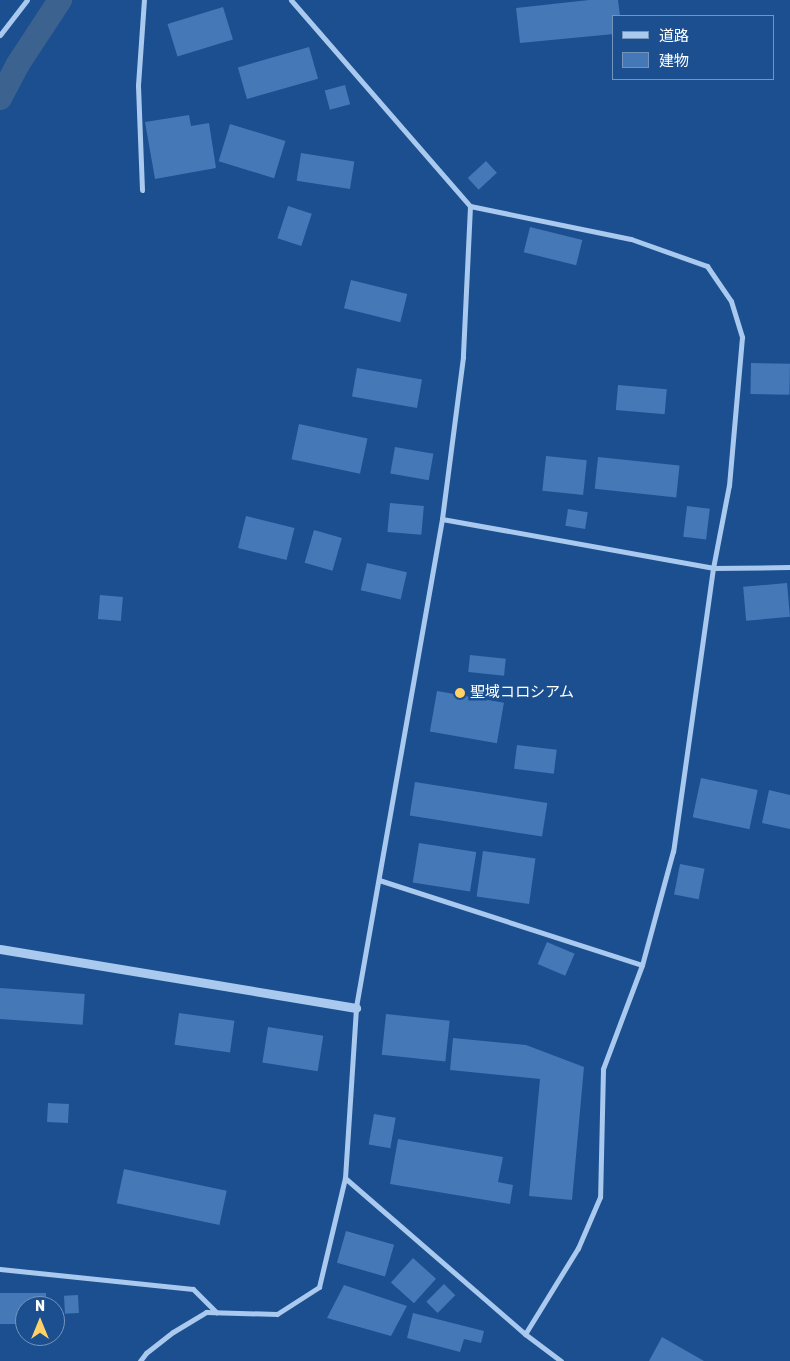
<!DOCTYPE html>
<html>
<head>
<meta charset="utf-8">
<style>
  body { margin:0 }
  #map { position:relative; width:790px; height:1361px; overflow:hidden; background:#1b4f8f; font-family:Rubik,"Noto Sans JP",sans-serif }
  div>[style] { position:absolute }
  .canal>* { height:24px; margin:-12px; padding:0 12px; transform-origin:12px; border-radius:12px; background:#3c6290 }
  .building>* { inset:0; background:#4478b7; transform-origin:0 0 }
  .minor>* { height:5px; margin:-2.5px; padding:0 2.5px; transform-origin:2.5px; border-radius:2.5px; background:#a9c9ee }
  .tertiary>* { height:9px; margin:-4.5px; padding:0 4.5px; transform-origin:4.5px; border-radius:4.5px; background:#a9c9ee }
  .dots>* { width:14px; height:14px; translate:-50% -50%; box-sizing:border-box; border:2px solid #1b4f8f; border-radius:50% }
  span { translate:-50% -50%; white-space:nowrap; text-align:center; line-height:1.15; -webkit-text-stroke:5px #1b4f8f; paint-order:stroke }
  .poi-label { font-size:15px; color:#fff }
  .left { translate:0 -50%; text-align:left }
  .legend { position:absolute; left:612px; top:15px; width:162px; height:65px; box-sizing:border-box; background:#1b4f8f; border:1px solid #7695bc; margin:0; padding:6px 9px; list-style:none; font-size:15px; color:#fff }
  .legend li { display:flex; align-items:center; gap:10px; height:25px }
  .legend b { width:25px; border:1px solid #7695bc }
  .north { position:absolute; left:15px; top:1296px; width:50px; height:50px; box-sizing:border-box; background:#1b4f8f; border:1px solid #7695bc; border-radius:50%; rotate:0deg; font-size:14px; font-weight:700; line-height:20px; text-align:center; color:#fff }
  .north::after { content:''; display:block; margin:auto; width:18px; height:22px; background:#ffd166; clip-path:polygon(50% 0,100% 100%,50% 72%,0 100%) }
</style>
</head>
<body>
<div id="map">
  <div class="canal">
    <i style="left:0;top:98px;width:38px;rotate:-62deg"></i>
    <i style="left:18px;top:64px;width:77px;rotate:-56.7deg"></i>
  </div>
  <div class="building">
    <i style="clip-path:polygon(589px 0,618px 0,620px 16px,614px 16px,614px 34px,520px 43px,516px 8px)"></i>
    <i style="left:223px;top:7px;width:34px;height:58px;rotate:73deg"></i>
    <i style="left:309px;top:47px;width:33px;height:74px;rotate:74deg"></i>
    <i style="left:345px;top:85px;width:20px;height:21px;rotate:75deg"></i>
    <i style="clip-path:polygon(189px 115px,191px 126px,209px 123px,216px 168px,155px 179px,145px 122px)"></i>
    <i style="left:230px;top:124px;width:58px;height:39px;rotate:17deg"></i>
    <i style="left:301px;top:153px;width:54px;height:28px;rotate:9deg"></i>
    <i style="left:486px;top:161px;width:16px;height:25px;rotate:47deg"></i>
    <i style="left:288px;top:206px;width:25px;height:34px;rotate:18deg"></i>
    <i style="left:530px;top:227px;width:54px;height:26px;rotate:14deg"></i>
    <i style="left:351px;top:280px;width:58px;height:29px;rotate:14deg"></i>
    <i style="left:751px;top:363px;width:39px;height:31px;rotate:1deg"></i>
    <i style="left:357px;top:368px;width:66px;height:29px;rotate:10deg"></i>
    <i style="left:618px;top:385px;width:49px;height:25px;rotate:5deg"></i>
    <i style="left:299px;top:424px;width:70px;height:36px;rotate:12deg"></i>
    <i style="left:395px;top:447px;width:39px;height:27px;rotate:10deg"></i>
    <i style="left:546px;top:456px;width:41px;height:35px;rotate:6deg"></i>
    <i style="left:598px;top:457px;width:82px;height:32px;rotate:6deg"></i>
    <i style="left:390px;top:503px;width:34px;height:29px;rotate:5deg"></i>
    <i style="left:687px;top:506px;width:23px;height:31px;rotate:7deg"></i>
    <i style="left:568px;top:509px;width:20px;height:17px;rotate:9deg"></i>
    <i style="left:246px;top:516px;width:50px;height:33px;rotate:14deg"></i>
    <i style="left:314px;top:530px;width:29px;height:34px;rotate:16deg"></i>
    <i style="left:367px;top:563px;width:41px;height:28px;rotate:13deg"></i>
    <i style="left:787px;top:583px;width:34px;height:44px;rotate:85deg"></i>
    <i style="left:100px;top:595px;width:23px;height:24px;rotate:5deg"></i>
    <i style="left:470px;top:655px;width:36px;height:17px;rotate:6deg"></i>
    <i style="left:437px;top:691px;width:68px;height:41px;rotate:10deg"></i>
    <i style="left:517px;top:745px;width:40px;height:24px;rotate:7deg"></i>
    <i style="left:701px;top:778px;width:58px;height:40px;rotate:12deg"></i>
    <i style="left:415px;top:782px;width:134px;height:34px;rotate:9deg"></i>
    <i style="clip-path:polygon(769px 790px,790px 795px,790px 829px,762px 823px)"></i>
    <i style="left:419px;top:843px;width:58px;height:40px;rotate:9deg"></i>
    <i style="left:483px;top:851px;width:53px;height:46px;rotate:8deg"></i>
    <i style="left:680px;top:864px;width:25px;height:31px;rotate:11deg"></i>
    <i style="left:547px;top:942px;width:30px;height:24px;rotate:23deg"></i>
    <i style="left:0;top:988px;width:85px;height:31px;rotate:4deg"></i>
    <i style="left:179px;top:1013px;width:56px;height:32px;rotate:8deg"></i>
    <i style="left:386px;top:1014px;width:64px;height:41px;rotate:6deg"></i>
    <i style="left:268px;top:1027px;width:56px;height:36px;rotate:9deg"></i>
    <i style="clip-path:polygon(453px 1038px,526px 1045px,584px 1067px,572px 1200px,529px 1196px,540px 1079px,450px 1070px)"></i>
    <i style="left:48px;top:1103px;width:21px;height:19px;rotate:3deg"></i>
    <i style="left:374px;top:1114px;width:22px;height:31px;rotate:10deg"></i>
    <i style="clip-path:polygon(398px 1139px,503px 1157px,498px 1182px,513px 1185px,510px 1204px,390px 1184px)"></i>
    <i style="left:124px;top:1169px;width:105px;height:35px;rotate:12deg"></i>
    <i style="left:346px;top:1231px;width:50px;height:33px;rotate:16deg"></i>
    <i style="left:413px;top:1258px;width:31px;height:33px;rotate:42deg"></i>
    <i style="left:444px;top:1284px;width:16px;height:25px;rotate:45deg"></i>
    <i style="clip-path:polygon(344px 1285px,407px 1306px,391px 1336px,327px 1318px)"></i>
    <i style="clip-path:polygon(0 1293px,46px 1293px,46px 1306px,25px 1306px,25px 1324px,0 1324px)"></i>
    <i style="left:78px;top:1295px;width:18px;height:14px;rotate:87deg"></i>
    <i style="clip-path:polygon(413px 1313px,484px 1331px,481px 1343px,464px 1339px,460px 1352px,407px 1338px)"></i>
    <i style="clip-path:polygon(662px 1337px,704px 1361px,649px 1361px)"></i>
  </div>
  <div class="minor">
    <i style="left:291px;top:0;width:273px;rotate:49deg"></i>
    <i style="left:470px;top:206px;width:151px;rotate:92.7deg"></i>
    <i style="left:463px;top:357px;width:163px;rotate:97.4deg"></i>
    <i style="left:442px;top:519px;width:497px;rotate:100deg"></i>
    <i style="left:356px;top:1008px;width:170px;rotate:93.7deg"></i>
    <i style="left:345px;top:1178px;width:238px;rotate:40.9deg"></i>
    <i style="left:525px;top:1334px;width:45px;rotate:36.9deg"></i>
    <i style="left:0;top:35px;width:44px;rotate:-52.4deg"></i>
    <i style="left:142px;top:190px;width:105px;rotate:-92.2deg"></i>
    <i style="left:138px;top:85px;width:85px;rotate:-86deg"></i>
    <i style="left:470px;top:206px;width:164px;rotate:11.6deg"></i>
    <i style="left:631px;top:239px;width:81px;rotate:19.6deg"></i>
    <i style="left:707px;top:266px;width:42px;rotate:55.6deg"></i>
    <i style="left:731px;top:301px;width:38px;rotate:73deg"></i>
    <i style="left:742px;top:337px;width:149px;rotate:95deg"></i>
    <i style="left:729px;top:485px;width:85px;rotate:100.9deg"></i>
    <i style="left:713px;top:568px;width:286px;rotate:98deg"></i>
    <i style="left:673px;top:851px;width:118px;rotate:105.2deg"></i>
    <i style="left:642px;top:965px;width:111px;rotate:110.6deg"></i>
    <i style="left:603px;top:1069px;width:128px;rotate:91.3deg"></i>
    <i style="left:600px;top:1197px;width:56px;rotate:113.3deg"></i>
    <i style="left:578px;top:1248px;width:101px;rotate:121.6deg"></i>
    <i style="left:442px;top:519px;width:275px;rotate:10.2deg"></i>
    <i style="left:713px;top:568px;width:77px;rotate:-0.7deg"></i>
    <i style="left:379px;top:880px;width:276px;rotate:17.9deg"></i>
    <i style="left:0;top:1269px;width:194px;rotate:5.9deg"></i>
    <i style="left:193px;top:1289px;width:33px;rotate:45deg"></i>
    <i style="left:140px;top:1361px;width:10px;rotate:-53deg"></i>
    <i style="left:146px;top:1353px;width:34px;rotate:-38deg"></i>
    <i style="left:173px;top:1332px;width:39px;rotate:-31deg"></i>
    <i style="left:206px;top:1312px;width:71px;rotate:1.6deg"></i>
    <i style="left:277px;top:1314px;width:50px;rotate:-32.7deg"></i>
    <i style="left:319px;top:1287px;width:112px;rotate:-76.6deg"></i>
  </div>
  <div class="tertiary">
    <i style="left:0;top:949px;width:361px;rotate:9.4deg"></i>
  </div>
  <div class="dots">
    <i style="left:460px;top:693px;background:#ffd166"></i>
  </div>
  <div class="poi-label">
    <span class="left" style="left:470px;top:693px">聖域コロシアム</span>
  </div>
  <ul class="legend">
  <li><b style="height:6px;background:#a9c9ee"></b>道路</li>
  <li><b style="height:14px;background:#4478b7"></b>建物</li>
  </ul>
  <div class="north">N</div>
</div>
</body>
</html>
